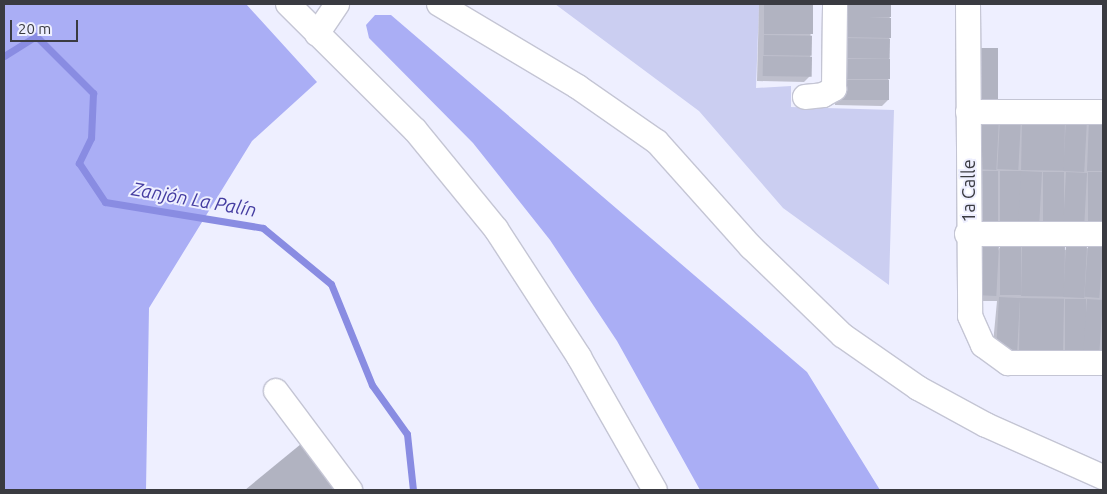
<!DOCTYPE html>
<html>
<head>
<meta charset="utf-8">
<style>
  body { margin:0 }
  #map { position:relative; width:1107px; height:494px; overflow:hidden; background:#eeefff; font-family:Ubuntu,sans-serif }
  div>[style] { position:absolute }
  .green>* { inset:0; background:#cbcef1 }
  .forest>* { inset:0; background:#aaaef5 }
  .shadow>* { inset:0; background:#0003; transform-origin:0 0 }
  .stream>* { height:7px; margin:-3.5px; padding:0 3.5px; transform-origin:3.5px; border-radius:3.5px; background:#898ce2 }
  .building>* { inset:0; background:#b1b3c1; transform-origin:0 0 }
  .roads { filter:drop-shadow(1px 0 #c4c5d4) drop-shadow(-1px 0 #c4c5d4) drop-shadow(0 1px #c4c5d4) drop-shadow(0 -1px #c4c5d4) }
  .minor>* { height:24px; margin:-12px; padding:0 12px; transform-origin:12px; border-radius:12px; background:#fff }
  span { translate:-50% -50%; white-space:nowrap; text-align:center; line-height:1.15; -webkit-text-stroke:4px #eeefff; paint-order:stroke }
  .street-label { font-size:18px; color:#3a3b41 }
  .water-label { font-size:19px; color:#453da1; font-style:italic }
  .frame { position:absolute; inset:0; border:5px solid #3a3b41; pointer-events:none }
  .scale { position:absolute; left:10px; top:20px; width:68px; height:22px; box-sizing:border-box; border:2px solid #3a3b41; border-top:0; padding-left:6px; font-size:15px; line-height:18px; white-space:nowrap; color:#3a3b41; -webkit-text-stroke:4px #eeefff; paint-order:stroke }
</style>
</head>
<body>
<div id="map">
  <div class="green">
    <i style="clip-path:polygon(555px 4px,759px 4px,756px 88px,791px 86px,791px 107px,894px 110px,889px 285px,783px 208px,699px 111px)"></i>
  </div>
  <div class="forest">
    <i style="clip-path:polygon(4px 4px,246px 4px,317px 82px,252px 141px,149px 308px,146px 490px,4px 490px)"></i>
    <i style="clip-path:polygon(375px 15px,391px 15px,807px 372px,880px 490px,700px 490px,617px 341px,550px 240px,473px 143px,369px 38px,366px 25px)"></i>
  </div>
  <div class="shadow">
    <i style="clip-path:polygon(759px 4px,811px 4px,810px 76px,804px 82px,757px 81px)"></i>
    <i style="clip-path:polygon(837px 4px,890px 4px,888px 100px,882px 106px,835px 105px)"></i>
    <i style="clip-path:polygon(996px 49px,996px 99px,990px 105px,970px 105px)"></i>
    <i style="left:979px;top:119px;width:124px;height:109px;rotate:1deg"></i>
    <i style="clip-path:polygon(1001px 245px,1063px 250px,1103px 247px,1103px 356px,992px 354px,997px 301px,971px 301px)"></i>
    <i style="clip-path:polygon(301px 446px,337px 490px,247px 490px)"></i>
  </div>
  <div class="stream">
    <i style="left:4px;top:56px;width:38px;rotate:-32deg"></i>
    <i style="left:36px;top:36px;width:81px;rotate:45deg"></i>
    <i style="left:93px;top:93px;width:45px;rotate:92.5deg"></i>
    <i style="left:91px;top:138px;width:28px;rotate:116deg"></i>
    <i style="left:79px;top:163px;width:47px;rotate:56.3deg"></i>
    <i style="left:105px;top:202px;width:160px;rotate:9.3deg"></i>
    <i style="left:263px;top:228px;width:88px;rotate:39.5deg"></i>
    <i style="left:331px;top:284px;width:109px;rotate:67.9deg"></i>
    <i style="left:372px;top:385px;width:60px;rotate:54.5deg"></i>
    <i style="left:407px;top:434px;width:56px;rotate:83.9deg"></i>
  </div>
  <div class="building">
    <i style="left:764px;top:4px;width:49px;height:30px"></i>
    <i style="clip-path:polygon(843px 4px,891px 4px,891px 17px,868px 17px,891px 18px,891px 38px,842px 37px)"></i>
    <i style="left:764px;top:35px;width:48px;height:20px;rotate:1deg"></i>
    <i style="left:842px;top:38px;width:48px;height:20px;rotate:1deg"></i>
    <i style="left:977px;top:48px;width:21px;height:51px"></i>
    <i style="left:763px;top:56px;width:49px;height:20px;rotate:1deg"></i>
    <i style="left:842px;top:59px;width:48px;height:20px"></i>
    <i style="left:842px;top:80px;width:47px;height:20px"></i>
    <i style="left:978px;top:118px;width:21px;height:51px;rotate:3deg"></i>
    <i style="left:1000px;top:118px;width:21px;height:51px;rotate:3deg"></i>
    <i style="left:1022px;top:118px;width:43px;height:52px;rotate:1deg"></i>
    <i style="left:1066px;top:119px;width:21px;height:52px;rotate:3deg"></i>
    <i style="clip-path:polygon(1089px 119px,1103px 120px,1103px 171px,1087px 171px)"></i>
    <i style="left:978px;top:171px;width:20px;height:51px"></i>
    <i style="left:1000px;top:171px;width:21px;height:51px"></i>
    <i style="left:1021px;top:171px;width:21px;height:52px;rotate:3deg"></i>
    <i style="left:1043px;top:172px;width:21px;height:51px"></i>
    <i style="left:1066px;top:172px;width:21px;height:51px;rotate:3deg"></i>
    <i style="left:1088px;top:172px;width:15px;height:52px"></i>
    <i style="left:978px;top:244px;width:21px;height:51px;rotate:3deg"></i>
    <i style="left:1000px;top:244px;width:21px;height:51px"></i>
    <i style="left:1022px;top:244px;width:43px;height:52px;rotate:1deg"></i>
    <i style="left:1066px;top:245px;width:21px;height:52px;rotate:3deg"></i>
    <i style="left:1088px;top:245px;width:15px;height:52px;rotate:4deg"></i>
    <i style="left:999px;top:297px;width:21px;height:52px;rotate:3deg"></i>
    <i style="left:1020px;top:298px;width:44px;height:52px;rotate:1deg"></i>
    <i style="left:1065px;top:299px;width:21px;height:51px"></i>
    <i style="left:1087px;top:299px;width:16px;height:51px;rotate:4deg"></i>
    <i style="clip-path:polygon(301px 444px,339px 490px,245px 490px)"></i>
  </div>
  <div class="roads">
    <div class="minor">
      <i style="left:288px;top:4px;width:179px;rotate:44.8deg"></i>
      <i style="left:415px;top:130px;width:128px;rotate:50.7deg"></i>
      <i style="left:496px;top:229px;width:153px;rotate:57deg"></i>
      <i style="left:579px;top:357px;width:153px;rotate:60.3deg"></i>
      <i style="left:439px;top:4px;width:162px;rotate:30.8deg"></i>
      <i style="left:578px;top:87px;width:96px;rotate:34.8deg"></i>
      <i style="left:657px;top:142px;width:141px;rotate:48.2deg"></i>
      <i style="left:751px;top:247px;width:127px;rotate:44deg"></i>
      <i style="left:842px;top:335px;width:93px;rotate:34.9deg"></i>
      <i style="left:918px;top:388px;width:77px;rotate:28.6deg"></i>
      <i style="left:986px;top:425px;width:128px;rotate:24deg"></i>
      <i style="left:968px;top:4px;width:312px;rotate:89.6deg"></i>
      <i style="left:970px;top:316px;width:32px;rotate:66deg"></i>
      <i style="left:983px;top:345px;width:31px;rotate:36deg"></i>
      <i style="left:1008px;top:363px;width:95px"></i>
      <i style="left:317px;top:34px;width:36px;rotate:-56deg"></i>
      <i style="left:805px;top:97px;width:18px;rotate:-6deg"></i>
      <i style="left:823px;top:95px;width:13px;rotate:-29deg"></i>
      <i style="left:834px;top:89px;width:85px;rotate:-89.3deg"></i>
      <i style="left:968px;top:112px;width:135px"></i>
      <i style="left:967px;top:234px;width:136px"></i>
      <i style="left:276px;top:391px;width:124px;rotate:53.2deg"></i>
    </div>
  </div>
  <div class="street-label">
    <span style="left:968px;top:191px;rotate:-90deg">1a Calle</span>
  </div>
  <div class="water-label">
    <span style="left:194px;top:200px;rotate:10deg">Zanjón La Palín</span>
  </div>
  <div class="frame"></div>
  <div class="scale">20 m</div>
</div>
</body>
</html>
